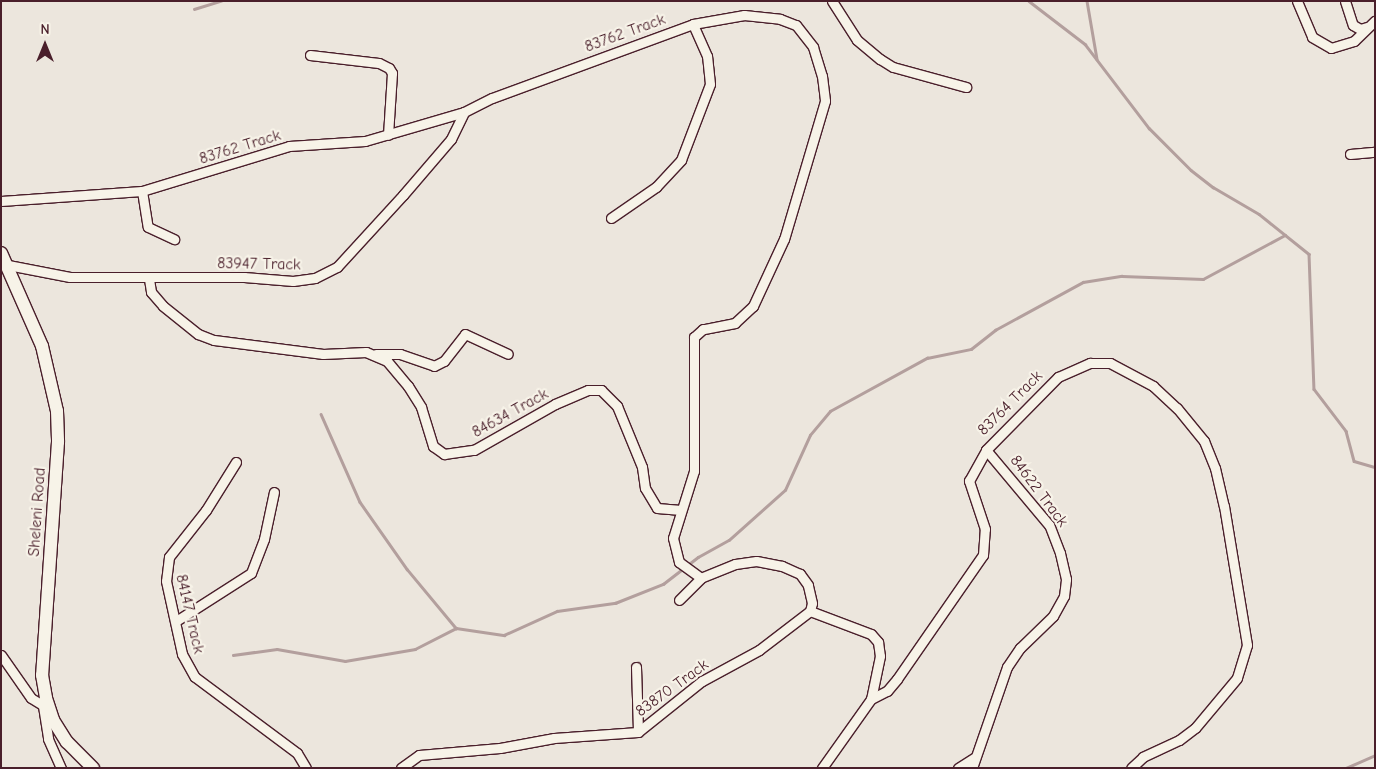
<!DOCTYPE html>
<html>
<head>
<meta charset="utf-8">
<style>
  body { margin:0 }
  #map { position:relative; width:1376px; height:769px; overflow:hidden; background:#ece6dd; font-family:"Comic Neue",sans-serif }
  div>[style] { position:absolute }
  .stream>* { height:2.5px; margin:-1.25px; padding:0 1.25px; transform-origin:1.25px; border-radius:1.25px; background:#b39f9d }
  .roads { filter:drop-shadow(1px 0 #4a1f2b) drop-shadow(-1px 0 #4a1f2b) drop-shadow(0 1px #4a1f2b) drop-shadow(0 -1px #4a1f2b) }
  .street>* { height:9px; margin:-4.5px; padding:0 4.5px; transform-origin:4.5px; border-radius:4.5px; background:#f7f3e8 }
  .secondary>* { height:12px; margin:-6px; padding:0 6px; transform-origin:6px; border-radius:6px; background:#f7f3e8 }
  span { translate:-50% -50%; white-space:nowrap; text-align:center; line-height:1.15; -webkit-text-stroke:4.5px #f7f3e8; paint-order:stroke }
  .street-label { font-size:16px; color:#4a1f2b }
  .frame { position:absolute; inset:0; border:2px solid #4a1f2b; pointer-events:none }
  .north { position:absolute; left:20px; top:20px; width:50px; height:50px; -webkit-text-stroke:4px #f7f3e8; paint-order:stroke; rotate:0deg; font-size:14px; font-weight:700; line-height:20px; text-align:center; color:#4a1f2b }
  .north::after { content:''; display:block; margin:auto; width:18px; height:22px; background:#4a1f2b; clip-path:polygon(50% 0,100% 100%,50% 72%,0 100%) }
</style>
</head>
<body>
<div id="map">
  <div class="stream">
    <i style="left:1029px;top:1px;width:71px;rotate:37.5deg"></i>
    <i style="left:1085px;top:44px;width:106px;rotate:52.7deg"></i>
    <i style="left:1149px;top:128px;width:59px;rotate:45deg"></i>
    <i style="left:1191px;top:170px;width:28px;rotate:38deg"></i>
    <i style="left:1213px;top:187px;width:53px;rotate:30.4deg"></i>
    <i style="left:1259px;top:214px;width:64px;rotate:38.7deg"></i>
    <i style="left:1309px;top:254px;width:135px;rotate:87.9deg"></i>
    <i style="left:1314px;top:389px;width:53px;rotate:52.7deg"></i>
    <i style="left:1346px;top:431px;width:31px;rotate:75deg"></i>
    <i style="left:1354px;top:461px;width:22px;rotate:16deg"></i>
    <i style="left:1087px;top:1px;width:59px;rotate:80.2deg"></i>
    <i style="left:194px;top:9px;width:28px;rotate:-17deg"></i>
    <i style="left:321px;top:414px;width:96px;rotate:66.1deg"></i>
    <i style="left:360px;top:502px;width:82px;rotate:55deg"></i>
    <i style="left:407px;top:569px;width:77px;rotate:50.3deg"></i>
    <i style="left:456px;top:628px;width:49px;rotate:8.3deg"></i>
    <i style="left:504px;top:635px;width:58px;rotate:-24.4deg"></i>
    <i style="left:557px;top:611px;width:59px;rotate:-7.9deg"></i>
    <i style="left:615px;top:603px;width:52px;rotate:-21.6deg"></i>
    <i style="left:663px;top:584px;width:44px;rotate:-37.6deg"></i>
    <i style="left:698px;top:557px;width:35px;rotate:-29deg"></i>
    <i style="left:729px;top:540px;width:75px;rotate:-41.8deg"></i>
    <i style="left:785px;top:490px;width:60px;rotate:-65.6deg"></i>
    <i style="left:810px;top:435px;width:31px;rotate:-50deg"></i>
    <i style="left:830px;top:411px;width:111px;rotate:-28.7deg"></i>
    <i style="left:927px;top:358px;width:45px;rotate:-11.6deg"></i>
    <i style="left:971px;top:349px;width:31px;rotate:-38deg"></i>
    <i style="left:995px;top:330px;width:100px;rotate:-28.6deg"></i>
    <i style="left:1083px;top:282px;width:39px;rotate:-9deg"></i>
    <i style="left:1122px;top:276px;width:81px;rotate:2.1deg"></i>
    <i style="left:1203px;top:279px;width:93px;rotate:-28.2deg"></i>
    <i style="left:233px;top:655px;width:44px;rotate:-7.8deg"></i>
    <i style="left:277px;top:649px;width:69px;rotate:10deg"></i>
    <i style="left:345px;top:661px;width:71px;rotate:-9.7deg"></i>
    <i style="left:415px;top:649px;width:46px;rotate:-27.1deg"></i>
    <i style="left:1346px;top:768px;width:32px;rotate:-24deg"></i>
  </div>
  <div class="roads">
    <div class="street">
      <i style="left:832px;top:1px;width:46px;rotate:57.3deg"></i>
      <i style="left:857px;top:40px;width:30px;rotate:40deg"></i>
      <i style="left:880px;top:59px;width:15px;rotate:32deg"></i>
      <i style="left:893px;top:67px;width:76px;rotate:15.3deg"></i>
      <i style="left:1297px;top:1px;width:39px;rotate:67deg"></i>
      <i style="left:1312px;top:37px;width:22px;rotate:30deg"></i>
      <i style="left:1331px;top:48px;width:24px;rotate:-17deg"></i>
      <i style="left:1354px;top:41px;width:29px;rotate:-44deg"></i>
      <i style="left:1345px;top:1px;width:25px;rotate:72deg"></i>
      <i style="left:1353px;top:25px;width:8px;rotate:30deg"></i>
      <i style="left:1360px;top:29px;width:7px;rotate:-16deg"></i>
      <i style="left:310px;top:55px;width:69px;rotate:6.6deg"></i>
      <i style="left:379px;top:63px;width:11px;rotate:27deg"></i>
      <i style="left:389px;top:68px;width:6px;rotate:59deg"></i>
      <i style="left:392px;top:73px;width:62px;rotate:93.7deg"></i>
      <i style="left:1350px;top:154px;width:25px;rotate:-5deg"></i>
      <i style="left:142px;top:191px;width:36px;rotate:81deg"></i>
      <i style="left:148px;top:227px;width:29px;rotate:25deg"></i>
      <i style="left:1px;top:201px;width:141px;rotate:-4.1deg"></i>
      <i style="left:142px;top:191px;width:154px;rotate:-17deg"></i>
      <i style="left:289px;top:146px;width:76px;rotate:-3.8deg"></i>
      <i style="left:365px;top:141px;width:103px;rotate:-16.3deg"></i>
      <i style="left:464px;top:112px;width:31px;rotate:-27deg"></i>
      <i style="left:492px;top:98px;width:214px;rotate:-20.2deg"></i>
      <i style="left:693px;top:24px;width:52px;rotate:-10deg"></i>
      <i style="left:744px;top:15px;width:36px;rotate:6deg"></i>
      <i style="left:780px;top:19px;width:17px;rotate:21deg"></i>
      <i style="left:796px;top:25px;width:28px;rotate:52deg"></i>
      <i style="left:813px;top:47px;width:30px;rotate:73deg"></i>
      <i style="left:822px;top:76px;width:25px;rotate:83deg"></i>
      <i style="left:825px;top:101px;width:144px;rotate:106.5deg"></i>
      <i style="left:784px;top:239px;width:74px;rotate:114.8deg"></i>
      <i style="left:753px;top:306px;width:25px;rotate:137deg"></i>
      <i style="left:735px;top:323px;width:33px;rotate:169deg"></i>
      <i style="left:703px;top:329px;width:12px;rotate:138deg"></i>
      <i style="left:694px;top:337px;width:134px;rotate:90deg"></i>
      <i style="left:694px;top:471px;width:70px;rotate:107.4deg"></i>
      <i style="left:673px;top:538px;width:25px;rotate:76deg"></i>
      <i style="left:679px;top:562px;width:27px;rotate:36deg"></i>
      <i style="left:611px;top:218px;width:55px;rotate:-34.6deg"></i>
      <i style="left:656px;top:187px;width:37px;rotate:-47deg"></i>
      <i style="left:681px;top:160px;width:81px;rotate:-69.1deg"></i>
      <i style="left:710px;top:84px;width:28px;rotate:-96deg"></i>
      <i style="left:707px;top:56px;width:35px;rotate:-114deg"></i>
      <i style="left:8px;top:265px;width:63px;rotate:11deg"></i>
      <i style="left:70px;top:277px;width:174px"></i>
      <i style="left:244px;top:277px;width:49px;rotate:4.7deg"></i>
      <i style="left:293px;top:281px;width:22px;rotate:-8deg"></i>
      <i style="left:315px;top:278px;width:25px;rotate:-27deg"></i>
      <i style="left:337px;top:267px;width:98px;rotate:-47.5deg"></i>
      <i style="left:403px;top:195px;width:74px;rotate:-49.4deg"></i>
      <i style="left:451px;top:139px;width:30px;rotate:-64deg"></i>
      <i style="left:149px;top:279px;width:13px;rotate:81deg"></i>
      <i style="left:151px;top:292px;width:18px;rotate:49deg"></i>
      <i style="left:163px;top:306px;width:45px;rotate:38.7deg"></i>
      <i style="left:198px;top:334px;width:17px;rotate:21deg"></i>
      <i style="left:214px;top:340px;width:110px;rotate:7.3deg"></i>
      <i style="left:323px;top:354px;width:43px;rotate:-2.7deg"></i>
      <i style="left:366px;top:352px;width:23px;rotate:23deg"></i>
      <i style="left:387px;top:361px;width:33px;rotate:50deg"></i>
      <i style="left:408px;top:386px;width:25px;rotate:58deg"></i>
      <i style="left:421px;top:407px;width:41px;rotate:72.9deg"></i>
      <i style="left:433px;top:446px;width:14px;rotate:36deg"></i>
      <i style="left:444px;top:454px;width:30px;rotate:-8deg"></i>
      <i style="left:474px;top:450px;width:93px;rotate:-29.6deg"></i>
      <i style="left:555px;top:404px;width:36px;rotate:-23deg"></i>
      <i style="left:588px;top:390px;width:13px"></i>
      <i style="left:601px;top:390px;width:23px;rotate:45deg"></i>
      <i style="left:617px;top:406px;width:66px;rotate:67.7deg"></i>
      <i style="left:642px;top:467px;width:21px;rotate:82deg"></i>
      <i style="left:645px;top:488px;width:23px;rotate:59deg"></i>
      <i style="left:657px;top:508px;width:24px;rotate:5deg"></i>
      <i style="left:376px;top:354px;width:24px"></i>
      <i style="left:400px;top:354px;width:36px;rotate:19deg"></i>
      <i style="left:434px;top:366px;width:11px;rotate:-27deg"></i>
      <i style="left:444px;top:361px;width:34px;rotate:-52deg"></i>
      <i style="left:465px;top:334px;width:47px;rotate:24.9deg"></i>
      <i style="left:236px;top:462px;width:57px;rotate:122deg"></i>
      <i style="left:206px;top:510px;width:60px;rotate:128.2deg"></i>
      <i style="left:169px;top:557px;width:24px;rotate:97deg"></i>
      <i style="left:166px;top:581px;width:75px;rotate:77.6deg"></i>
      <i style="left:182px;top:654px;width:26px;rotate:61deg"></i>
      <i style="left:195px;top:677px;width:127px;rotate:36.7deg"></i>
      <i style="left:297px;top:753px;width:17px;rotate:59deg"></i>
      <i style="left:810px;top:611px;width:65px;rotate:20.7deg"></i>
      <i style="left:871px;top:634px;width:11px;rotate:49deg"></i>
      <i style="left:878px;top:642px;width:14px;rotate:82deg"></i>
      <i style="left:880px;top:656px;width:44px;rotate:101.8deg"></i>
      <i style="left:871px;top:699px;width:85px;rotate:125.4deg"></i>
      <i style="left:176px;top:621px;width:89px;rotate:-32.6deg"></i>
      <i style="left:251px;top:573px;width:36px;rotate:-69deg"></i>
      <i style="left:264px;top:539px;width:48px;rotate:-78deg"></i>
      <i style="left:1px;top:655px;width:52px;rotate:55.1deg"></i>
      <i style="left:31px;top:698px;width:21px;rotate:31deg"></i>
      <i style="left:636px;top:667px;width:65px;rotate:88.2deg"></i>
      <i style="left:871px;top:699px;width:18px;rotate:-27deg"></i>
      <i style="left:887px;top:691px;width:16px;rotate:-50deg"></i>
      <i style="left:897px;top:679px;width:151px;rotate:-55.3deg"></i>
      <i style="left:983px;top:555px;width:26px;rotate:-86deg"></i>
      <i style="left:985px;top:529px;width:51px;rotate:-108.4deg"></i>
      <i style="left:969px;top:481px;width:35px;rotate:-61deg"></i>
      <i style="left:986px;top:450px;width:103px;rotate:-45.4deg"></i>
      <i style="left:1058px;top:377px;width:35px;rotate:-24deg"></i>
      <i style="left:1090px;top:363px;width:20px"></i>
      <i style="left:1110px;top:363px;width:49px;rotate:28.1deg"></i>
      <i style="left:1153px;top:386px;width:33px;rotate:43deg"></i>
      <i style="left:1177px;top:408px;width:43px;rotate:50.7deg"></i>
      <i style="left:1204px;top:441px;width:29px;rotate:68deg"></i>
      <i style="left:1215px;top:468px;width:39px;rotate:77deg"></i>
      <i style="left:1224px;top:506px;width:141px;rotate:80.6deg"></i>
      <i style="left:1247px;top:645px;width:34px;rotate:107deg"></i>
      <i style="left:1237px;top:678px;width:65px;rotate:130deg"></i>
      <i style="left:1195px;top:728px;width:20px;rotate:143deg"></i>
      <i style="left:1179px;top:740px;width:40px;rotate:155deg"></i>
      <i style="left:1143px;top:757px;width:16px;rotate:137deg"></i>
      <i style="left:43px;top:706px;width:33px;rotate:81deg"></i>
      <i style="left:48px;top:739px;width:32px;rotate:66deg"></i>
      <i style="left:401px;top:768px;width:22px;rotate:-36deg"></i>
      <i style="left:419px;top:755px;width:81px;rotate:-4.9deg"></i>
      <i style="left:500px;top:748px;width:55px;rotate:-10.5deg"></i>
      <i style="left:554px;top:738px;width:84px;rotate:-4.1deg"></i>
      <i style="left:638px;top:732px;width:82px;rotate:-38.6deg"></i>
      <i style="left:702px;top:681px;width:65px;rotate:-28.5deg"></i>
      <i style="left:759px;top:650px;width:64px;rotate:-37.4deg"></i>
      <i style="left:810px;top:611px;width:8px;rotate:-76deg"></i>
      <i style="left:812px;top:603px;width:18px;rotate:-103deg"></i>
      <i style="left:808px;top:585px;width:14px;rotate:-126deg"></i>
      <i style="left:800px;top:574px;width:20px;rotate:-156deg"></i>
      <i style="left:782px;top:566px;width:26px;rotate:-169deg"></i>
      <i style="left:756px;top:561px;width:21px;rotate:172deg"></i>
      <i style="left:735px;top:564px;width:37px;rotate:158deg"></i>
      <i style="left:701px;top:578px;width:31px;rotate:135deg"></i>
      <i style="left:958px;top:768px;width:19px;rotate:-32deg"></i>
      <i style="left:972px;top:768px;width:107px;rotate:-70.9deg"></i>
      <i style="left:1007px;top:667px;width:23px;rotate:-56deg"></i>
      <i style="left:1020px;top:648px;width:46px;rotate:-44.1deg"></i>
      <i style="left:1053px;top:616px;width:23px;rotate:-61deg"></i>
      <i style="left:1064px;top:596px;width:17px;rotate:-83deg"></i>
      <i style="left:1066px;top:579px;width:27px;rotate:-103deg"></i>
      <i style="left:1060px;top:553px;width:30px;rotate:-111deg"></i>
      <i style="left:1049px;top:525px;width:98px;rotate:-130deg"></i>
    </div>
    <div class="secondary">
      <i style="left:1px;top:253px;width:102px;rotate:66.2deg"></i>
      <i style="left:42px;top:346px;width:67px;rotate:77deg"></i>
      <i style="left:57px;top:411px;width:31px;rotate:88deg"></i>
      <i style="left:58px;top:442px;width:234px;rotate:93.9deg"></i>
      <i style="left:42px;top:675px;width:23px;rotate:80deg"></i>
      <i style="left:46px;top:698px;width:23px;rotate:72deg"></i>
      <i style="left:53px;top:720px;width:26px;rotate:58deg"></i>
      <i style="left:67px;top:742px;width:37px;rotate:45deg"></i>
    </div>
  </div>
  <div class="street-label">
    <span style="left:625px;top:33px;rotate:-20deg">83762 Track</span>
    <span style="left:240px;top:147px;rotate:-17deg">83762 Track</span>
    <span style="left:259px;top:264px;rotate:1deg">83947 Track</span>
    <span style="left:1010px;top:403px;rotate:-45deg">83764 Track</span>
    <span style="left:510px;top:413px;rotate:-29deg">84634 Track</span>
    <span style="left:1039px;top:491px;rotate:53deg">84622 Track</span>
    <span style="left:37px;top:512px;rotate:-86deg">Sheleni Road</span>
    <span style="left:190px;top:614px;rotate:77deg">84147 Track</span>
    <span style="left:672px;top:688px;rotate:-36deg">83870 Track</span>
  </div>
  <div class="frame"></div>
  <div class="north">N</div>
</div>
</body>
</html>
